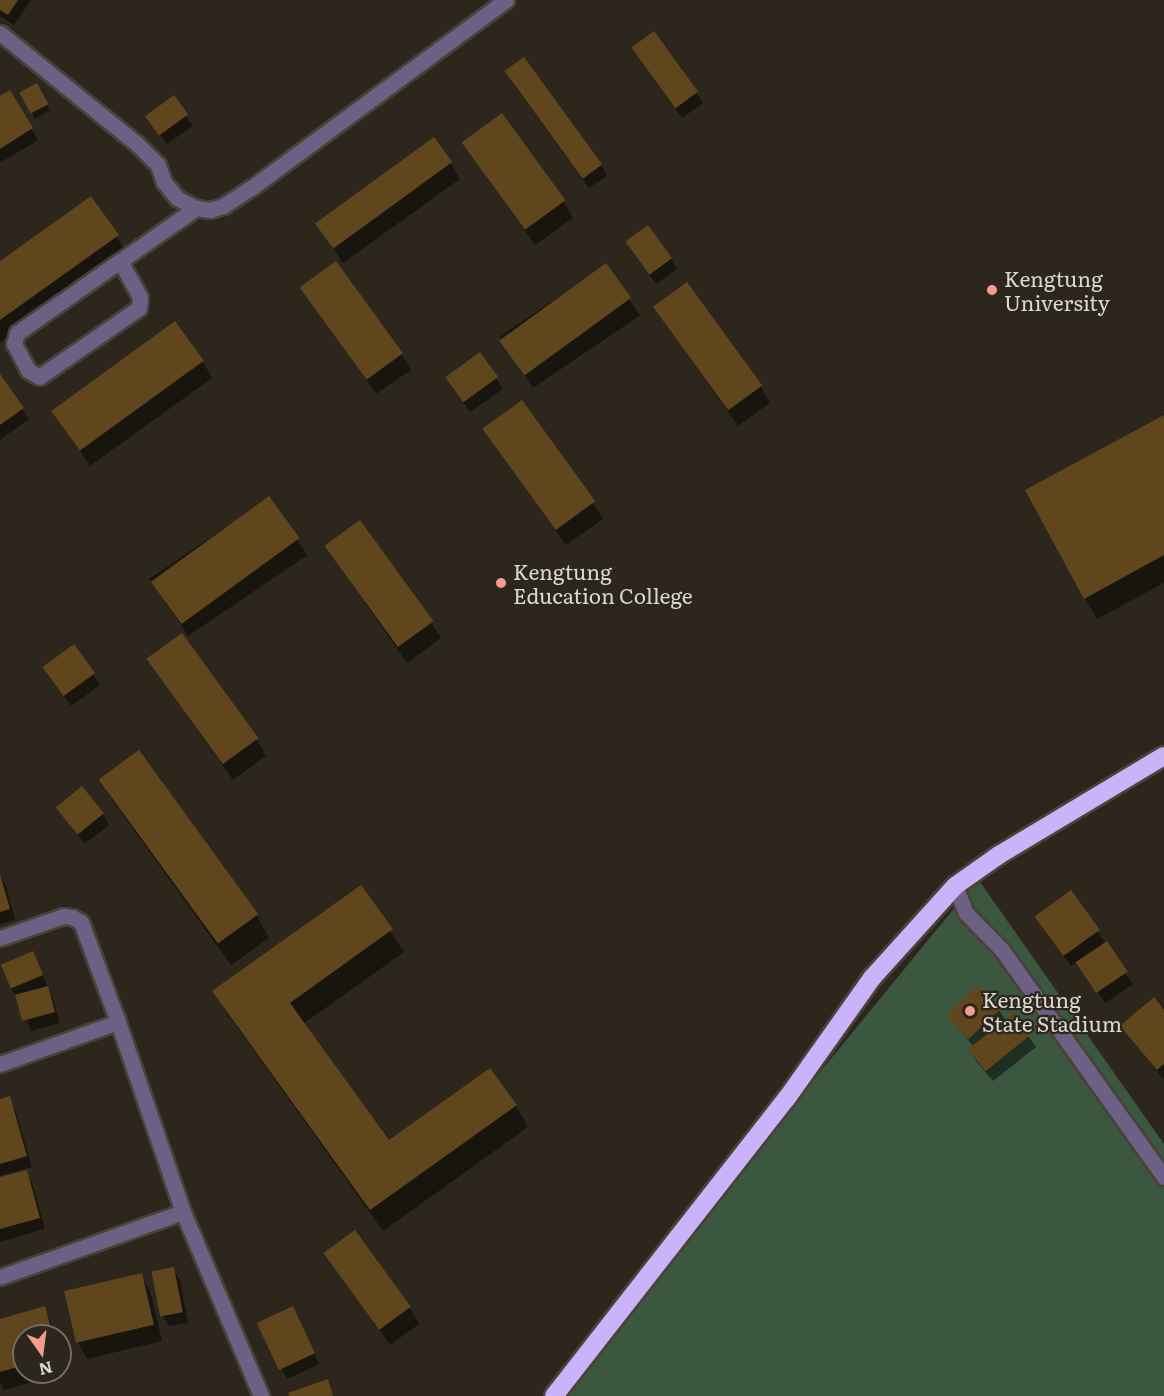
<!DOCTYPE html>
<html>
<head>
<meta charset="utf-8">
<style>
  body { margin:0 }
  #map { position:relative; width:1164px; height:1396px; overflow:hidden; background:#2d261c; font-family:Literata,serif }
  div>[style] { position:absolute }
  .green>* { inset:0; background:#3b5740 }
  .shadow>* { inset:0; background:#0007; transform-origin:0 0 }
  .building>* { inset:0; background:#5f461d; transform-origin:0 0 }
  .roads { filter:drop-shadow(2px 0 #494239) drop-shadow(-2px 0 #494239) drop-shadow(0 2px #494239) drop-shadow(0 -2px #494239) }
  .minor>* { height:15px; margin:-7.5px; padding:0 7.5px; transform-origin:7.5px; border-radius:7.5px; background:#6c6184 }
  .highway>* { height:18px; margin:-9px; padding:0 9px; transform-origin:9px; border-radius:9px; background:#cbb3fa }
  .dots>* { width:16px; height:16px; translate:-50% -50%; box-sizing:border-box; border:3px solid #2d261c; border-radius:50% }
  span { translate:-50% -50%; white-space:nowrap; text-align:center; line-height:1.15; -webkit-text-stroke:4.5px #2d261c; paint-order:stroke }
  .poi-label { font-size:21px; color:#dbd6d0 }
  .left { translate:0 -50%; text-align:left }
  .north { position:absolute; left:12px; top:1324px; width:60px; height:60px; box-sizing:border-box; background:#2d261c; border:2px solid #736c64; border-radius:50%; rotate:166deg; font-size:16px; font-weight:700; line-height:24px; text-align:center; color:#dbd6d0 }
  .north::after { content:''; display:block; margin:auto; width:21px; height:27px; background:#f59c92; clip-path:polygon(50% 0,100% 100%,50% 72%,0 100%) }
</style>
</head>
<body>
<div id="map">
  <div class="green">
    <i style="clip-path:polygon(978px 879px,1164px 1144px,1164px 1396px,555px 1396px)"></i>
  </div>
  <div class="shadow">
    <i style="clip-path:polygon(0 0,31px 0,14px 25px,0 16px)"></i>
    <i style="clip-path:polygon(639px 58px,696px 92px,703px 103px,682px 118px)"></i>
    <i style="clip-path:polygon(512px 82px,601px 165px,607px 176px,589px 188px)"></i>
    <i style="left:36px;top:85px;width:29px;height:17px;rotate:61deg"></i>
    <i style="clip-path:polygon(9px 92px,38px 140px,0 163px,0 97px)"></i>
    <i style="left:173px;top:97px;width:35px;height:32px;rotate:55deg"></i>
    <i style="clip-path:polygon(463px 143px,564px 202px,573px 218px,535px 245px)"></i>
    <i style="clip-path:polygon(450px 163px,460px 179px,343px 263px,316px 223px)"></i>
    <i style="clip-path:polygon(91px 199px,127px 253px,0 343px,0 263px)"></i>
    <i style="clip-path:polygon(633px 252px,671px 258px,677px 269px,656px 284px)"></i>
    <i style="left:606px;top:265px;width:61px;height:129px;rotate:56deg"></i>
    <i style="clip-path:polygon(301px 287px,401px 353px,411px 370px,376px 394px)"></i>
    <i style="clip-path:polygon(655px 307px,761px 387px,770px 403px,738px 426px)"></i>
    <i style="clip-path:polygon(480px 354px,503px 389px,470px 412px,453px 388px)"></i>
    <i style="clip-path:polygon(203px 362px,212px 378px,90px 466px,52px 410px)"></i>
    <i style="clip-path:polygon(0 376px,29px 419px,0 440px)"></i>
    <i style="clip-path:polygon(1164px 416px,1164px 583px,1097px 619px,1085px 598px)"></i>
    <i style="clip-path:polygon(484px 429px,593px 503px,603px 519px,566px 545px)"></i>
    <i style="left:269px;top:498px;width:69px;height:144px;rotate:56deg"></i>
    <i style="clip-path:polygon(326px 547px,431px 622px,441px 638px,407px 663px)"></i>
    <i style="clip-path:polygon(74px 646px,100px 685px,71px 706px,50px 677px)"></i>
    <i style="clip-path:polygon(148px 659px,257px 740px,266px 756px,233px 780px)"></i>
    <i style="clip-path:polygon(139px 752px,257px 916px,269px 938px,231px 965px,113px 801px,100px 780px)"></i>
    <i style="clip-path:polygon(57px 808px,103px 814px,109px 825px,85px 844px)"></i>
    <i style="clip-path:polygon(0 875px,6px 886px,15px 920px,0 924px)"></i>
    <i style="clip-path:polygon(361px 888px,404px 952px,303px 1024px,388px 1142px,516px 1106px,528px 1127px,383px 1231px,227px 1013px,214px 992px)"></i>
    <i style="clip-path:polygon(1070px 892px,1133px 984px,1105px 1003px,1077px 962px,1071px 966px,1043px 928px)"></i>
    <i style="clip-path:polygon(33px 953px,53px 999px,60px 1023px,31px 1031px,18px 998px,10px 988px)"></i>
    <i style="clip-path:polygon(978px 988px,999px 1010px,1006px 1021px,1013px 1015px,1036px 1047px,993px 1081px,976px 1061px,970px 1050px,974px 1047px,948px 1016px)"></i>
    <i style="clip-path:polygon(1164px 1012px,1164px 1080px,1122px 1026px)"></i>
    <i style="clip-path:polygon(9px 1098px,15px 1109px,32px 1167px,0 1176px,0 1100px)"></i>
    <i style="clip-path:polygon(26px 1172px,32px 1183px,45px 1229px,0 1242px,0 1179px)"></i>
    <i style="clip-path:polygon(326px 1253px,410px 1308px,419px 1324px,390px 1345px)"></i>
    <i style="clip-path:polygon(173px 1269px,180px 1280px,188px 1323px,169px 1326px,163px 1316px)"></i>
    <i style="clip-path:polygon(141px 1275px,150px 1291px,162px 1341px,87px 1359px,78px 1342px)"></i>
    <i style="clip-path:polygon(44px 1308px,57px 1336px,24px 1336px,24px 1372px,60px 1372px,60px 1348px,67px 1372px,4px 1390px,0 1383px,0 1320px)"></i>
    <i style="clip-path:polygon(298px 1319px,319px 1364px,287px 1379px,259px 1324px)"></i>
  </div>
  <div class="building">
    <i style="clip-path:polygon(0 0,18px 0,8px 15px,0 10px)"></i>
    <i style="left:654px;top:31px;width:75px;height:28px;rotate:54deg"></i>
    <i style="left:524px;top:57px;width:133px;height:24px;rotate:54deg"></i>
    <i style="left:37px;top:83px;width:24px;height:20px;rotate:62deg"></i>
    <i style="clip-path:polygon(10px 90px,33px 128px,0 149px,0 96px)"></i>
    <i style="left:174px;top:95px;width:24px;height:36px;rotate:54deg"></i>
    <i style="left:502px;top:113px;width:108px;height:50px;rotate:54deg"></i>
    <i style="left:434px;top:137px;width:31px;height:147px;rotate:54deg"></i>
    <i style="clip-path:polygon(91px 196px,119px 235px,0 320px,0 261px)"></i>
    <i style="left:648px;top:225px;width:41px;height:28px;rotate:54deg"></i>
    <i style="left:336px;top:261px;width:114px;height:45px;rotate:54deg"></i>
    <i style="left:606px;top:263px;width:43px;height:132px;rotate:54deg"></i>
    <i style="left:687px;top:282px;width:128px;height:42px;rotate:54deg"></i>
    <i style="left:175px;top:321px;width:49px;height:153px;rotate:54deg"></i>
    <i style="left:480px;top:352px;width:31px;height:43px;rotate:54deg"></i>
    <i style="clip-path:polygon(0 374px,24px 408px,0 425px)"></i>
    <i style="left:522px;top:400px;width:125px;height:49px;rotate:54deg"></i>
    <i style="clip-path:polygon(1164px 415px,1164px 555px,1084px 599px,1025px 490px)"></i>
    <i style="left:269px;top:496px;width:52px;height:146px;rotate:54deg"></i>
    <i style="left:360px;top:520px;width:125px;height:44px;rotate:54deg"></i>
    <i style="left:182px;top:633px;width:130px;height:44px;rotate:54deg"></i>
    <i style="left:74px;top:644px;width:36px;height:39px;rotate:54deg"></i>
    <i style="left:139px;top:750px;width:203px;height:50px;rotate:54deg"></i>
    <i style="left:82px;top:786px;width:35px;height:34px;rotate:51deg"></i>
    <i style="clip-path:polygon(0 874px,10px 909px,0 912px)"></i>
    <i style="clip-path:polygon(361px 885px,393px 929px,290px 1003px,389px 1140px,490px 1068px,517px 1105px,370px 1210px,212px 991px)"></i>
    <i style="left:1071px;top:890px;width:49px;height:45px;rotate:54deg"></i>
    <i style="left:1107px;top:941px;width:37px;height:38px;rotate:56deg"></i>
    <i style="left:33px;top:951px;width:26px;height:35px;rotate:67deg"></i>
    <i style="left:978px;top:985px;width:33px;height:44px;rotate:47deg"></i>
    <i style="left:48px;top:986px;width:27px;height:34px;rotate:75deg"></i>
    <i style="clip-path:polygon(1154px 997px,1164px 1010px,1164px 1064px,1157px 1070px,1120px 1026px)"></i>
    <i style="left:1013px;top:1013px;width:28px;height:58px;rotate:51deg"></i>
    <i style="clip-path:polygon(10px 1096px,27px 1156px,0 1164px,0 1099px)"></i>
    <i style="clip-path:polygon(27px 1170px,40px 1218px,0 1229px,0 1177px)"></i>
    <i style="left:355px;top:1230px;width:95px;height:39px;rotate:54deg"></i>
    <i style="left:174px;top:1267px;width:46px;height:23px;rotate:79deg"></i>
    <i style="left:142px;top:1273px;width:53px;height:80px;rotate:77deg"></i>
    <i style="clip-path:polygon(45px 1306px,53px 1336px,24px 1336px,24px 1365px,0 1372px,0 1319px)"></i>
    <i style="left:293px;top:1306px;width:52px;height:40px;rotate:65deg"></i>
    <i style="clip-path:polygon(328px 1379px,333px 1396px,289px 1396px,288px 1393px)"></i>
  </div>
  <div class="roads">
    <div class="minor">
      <i style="left:0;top:33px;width:175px;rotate:39deg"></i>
      <i style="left:136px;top:143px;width:31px;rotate:45deg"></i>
      <i style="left:158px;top:165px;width:18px;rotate:71deg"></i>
      <i style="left:164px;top:182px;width:21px;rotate:51deg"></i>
      <i style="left:177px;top:198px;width:21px;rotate:28deg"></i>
      <i style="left:196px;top:208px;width:14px;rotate:8deg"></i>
      <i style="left:210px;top:210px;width:14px;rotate:-17deg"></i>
      <i style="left:223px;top:206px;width:33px;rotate:-33deg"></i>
      <i style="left:251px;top:188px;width:317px;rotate:-36.4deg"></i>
      <i style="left:120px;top:261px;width:41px;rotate:60.9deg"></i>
      <i style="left:140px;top:297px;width:11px;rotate:95deg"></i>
      <i style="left:139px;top:308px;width:121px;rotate:145.4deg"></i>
      <i style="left:39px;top:377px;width:13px;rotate:-148deg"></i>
      <i style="left:28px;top:370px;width:30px;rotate:-118deg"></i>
      <i style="left:14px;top:344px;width:11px;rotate:-75deg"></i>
      <i style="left:17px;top:333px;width:126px;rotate:-35deg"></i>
      <i style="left:120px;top:261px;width:93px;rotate:-34.9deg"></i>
      <i style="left:955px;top:886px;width:29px;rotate:68deg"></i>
      <i style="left:966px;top:913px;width:52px;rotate:45.8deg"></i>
      <i style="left:1002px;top:950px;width:279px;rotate:54.5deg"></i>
      <i style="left:0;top:938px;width:67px;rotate:-19.2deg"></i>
      <i style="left:63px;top:916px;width:9px;rotate:6deg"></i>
      <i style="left:72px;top:917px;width:10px;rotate:29deg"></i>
      <i style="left:81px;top:922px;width:107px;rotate:69.7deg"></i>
      <i style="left:118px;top:1022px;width:201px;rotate:71.1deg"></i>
      <i style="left:183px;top:1212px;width:200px;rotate:67deg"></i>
      <i style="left:0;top:1064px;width:125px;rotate:-19.6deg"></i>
      <i style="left:0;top:1277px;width:194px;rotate:-19.6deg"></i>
    </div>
    <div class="highway">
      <i style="left:554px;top:1396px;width:378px;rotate:-52deg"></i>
      <i style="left:787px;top:1098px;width:147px;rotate:-54.7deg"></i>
      <i style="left:872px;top:978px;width:124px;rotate:-47.9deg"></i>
      <i style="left:955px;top:886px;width:54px;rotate:-35.2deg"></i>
      <i style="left:999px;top:855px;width:192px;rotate:-31deg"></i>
    </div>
  </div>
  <div class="dots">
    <i style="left:992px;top:290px;background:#f59c92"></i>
    <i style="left:501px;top:583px;background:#f59c92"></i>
    <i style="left:970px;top:1011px;background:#f59c92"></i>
  </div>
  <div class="poi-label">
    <span class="left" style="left:1004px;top:290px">Kengtung<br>University</span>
    <span class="left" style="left:513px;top:583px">Kengtung<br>Education College</span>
    <span class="left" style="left:982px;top:1011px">Kengtung<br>State Stadium</span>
  </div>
  <div class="north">N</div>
</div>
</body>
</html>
